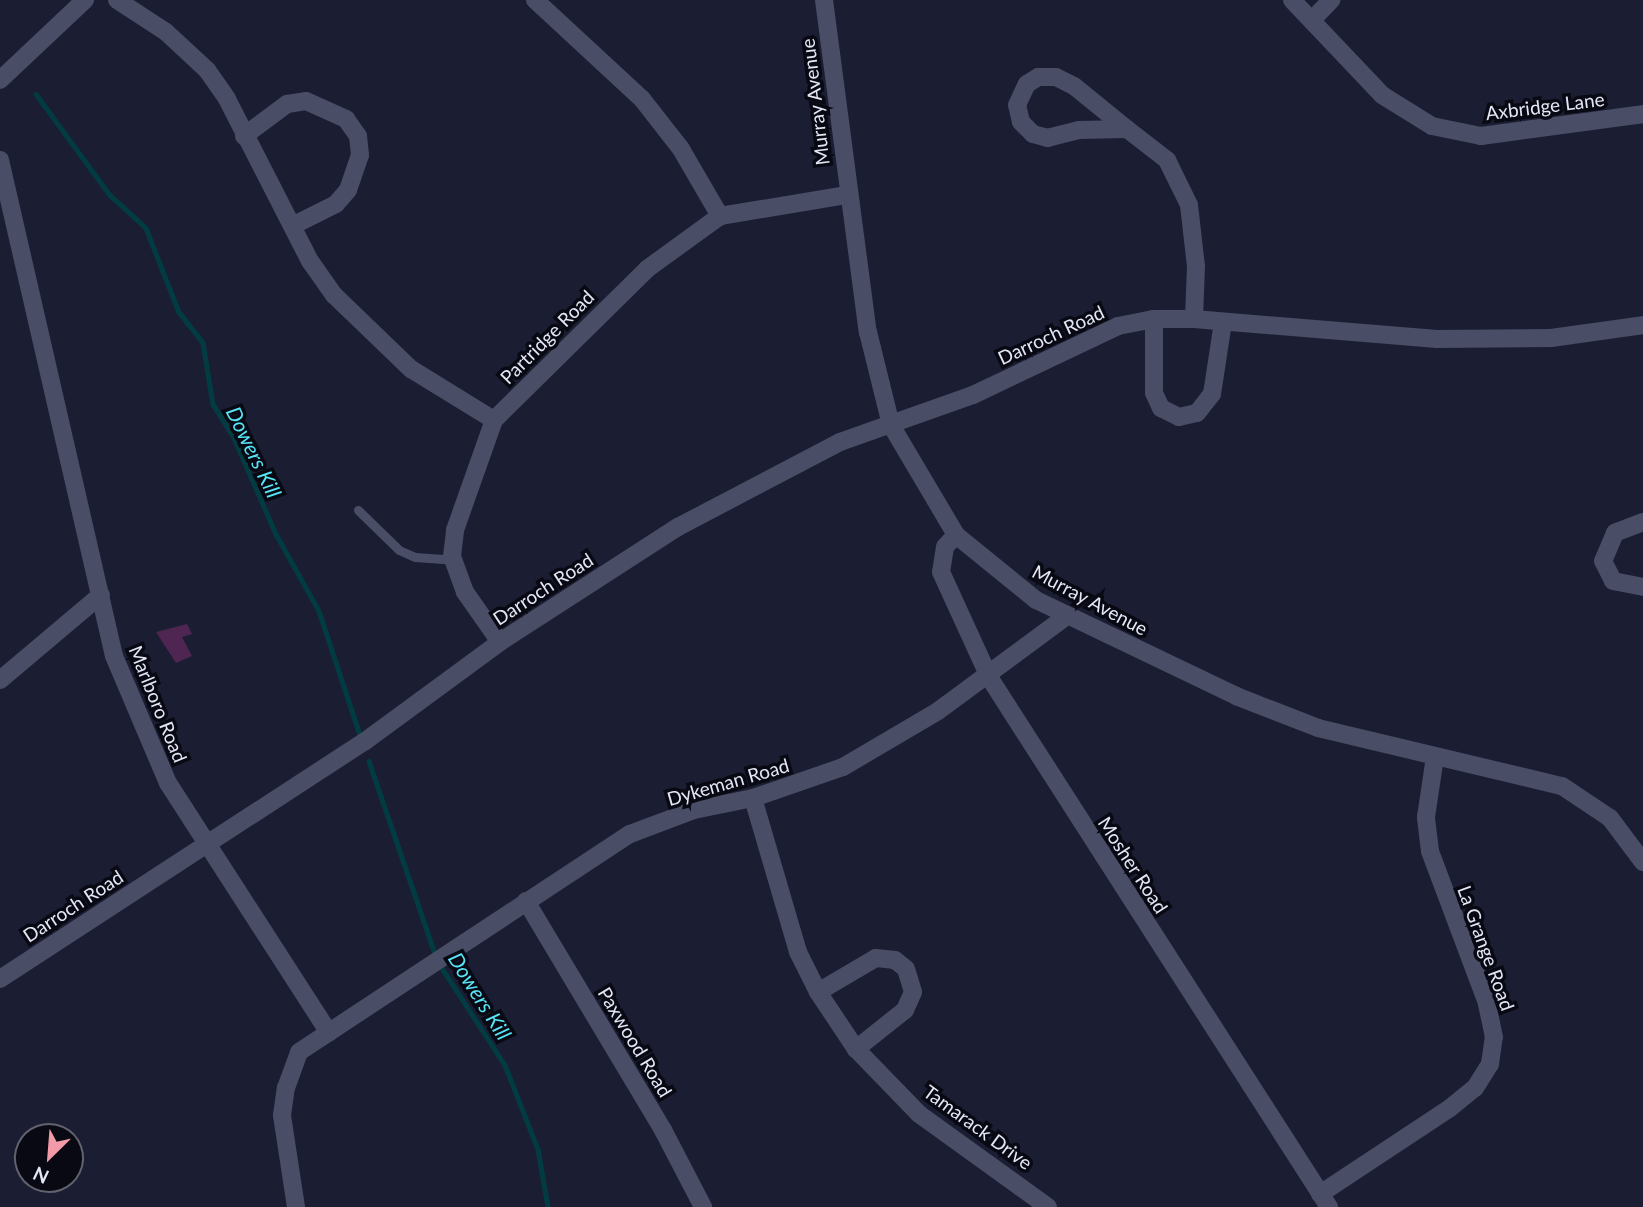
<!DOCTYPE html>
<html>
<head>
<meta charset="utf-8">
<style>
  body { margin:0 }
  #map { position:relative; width:1643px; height:1207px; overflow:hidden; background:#1b1e33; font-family:Lato,sans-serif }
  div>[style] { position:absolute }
  .stream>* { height:4.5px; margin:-2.25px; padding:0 2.25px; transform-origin:2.25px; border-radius:2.25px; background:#023c43 }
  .building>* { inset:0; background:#4f2552 }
  .lane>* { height:9px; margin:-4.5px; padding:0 4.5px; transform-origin:4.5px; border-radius:4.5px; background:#494d65 }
  .street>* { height:18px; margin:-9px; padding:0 9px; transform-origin:9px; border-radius:9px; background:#494d65 }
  span { translate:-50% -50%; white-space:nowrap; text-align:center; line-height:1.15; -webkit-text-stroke:7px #080912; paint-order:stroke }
  .street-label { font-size:19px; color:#e4e7f6 }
  .water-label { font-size:21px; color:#58e4f7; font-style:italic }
  .north { position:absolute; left:14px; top:1123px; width:70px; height:70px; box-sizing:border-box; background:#080912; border:2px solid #60626d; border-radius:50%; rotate:205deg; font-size:19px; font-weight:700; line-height:28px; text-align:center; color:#e4e7f6 }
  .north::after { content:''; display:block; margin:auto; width:24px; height:32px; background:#f39aa8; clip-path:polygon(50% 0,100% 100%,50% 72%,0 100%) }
</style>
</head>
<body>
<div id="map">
  <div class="stream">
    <i style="left:36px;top:94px;width:125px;rotate:53.8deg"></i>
    <i style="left:110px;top:195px;width:49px;rotate:42.5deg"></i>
    <i style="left:146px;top:228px;width:90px;rotate:68.6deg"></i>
    <i style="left:179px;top:312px;width:39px;rotate:52deg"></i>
    <i style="left:203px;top:343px;width:62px;rotate:80.7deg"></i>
    <i style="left:213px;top:404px;width:40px;rotate:58deg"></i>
    <i style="left:234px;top:438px;width:105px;rotate:66.4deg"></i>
    <i style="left:276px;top:534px;width:88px;rotate:60.8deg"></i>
    <i style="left:319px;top:611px;width:127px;rotate:71.7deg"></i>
    <i style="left:369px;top:761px;width:207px;rotate:71.1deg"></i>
    <i style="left:440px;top:965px;width:119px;rotate:57deg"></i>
    <i style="left:505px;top:1065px;width:90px;rotate:68.6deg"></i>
    <i style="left:538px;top:1149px;width:59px;rotate:80.2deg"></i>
  </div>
  <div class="building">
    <i style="clip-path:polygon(187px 624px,192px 634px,182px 637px,192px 656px,176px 663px,156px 632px)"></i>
  </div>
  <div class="lane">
    <i style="left:358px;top:510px;width:57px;rotate:44.3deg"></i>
    <i style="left:399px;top:550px;width:17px;rotate:24deg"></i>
    <i style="left:415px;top:557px;width:39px;rotate:4deg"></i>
  </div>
  <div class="street">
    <i style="left:117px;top:0;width:59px;rotate:33.1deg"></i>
    <i style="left:166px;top:32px;width:56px;rotate:42.8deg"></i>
    <i style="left:207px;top:70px;width:35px;rotate:55deg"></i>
    <i style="left:227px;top:99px;width:182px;rotate:62.9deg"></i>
    <i style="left:310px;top:261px;width:42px;rotate:54.8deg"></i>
    <i style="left:334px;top:295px;width:107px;rotate:43.9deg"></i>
    <i style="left:411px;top:369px;width:97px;rotate:31.6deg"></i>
    <i style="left:535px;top:0;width:146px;rotate:42.8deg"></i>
    <i style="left:642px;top:99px;width:63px;rotate:52deg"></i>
    <i style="left:681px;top:149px;width:78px;rotate:59.8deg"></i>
    <i style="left:824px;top:0;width:335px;rotate:82.5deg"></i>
    <i style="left:868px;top:332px;width:96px;rotate:76.1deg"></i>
    <i style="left:891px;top:425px;width:128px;rotate:59.4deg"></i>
    <i style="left:956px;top:535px;width:103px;rotate:39.1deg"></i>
    <i style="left:1036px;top:600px;width:222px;rotate:25.6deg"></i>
    <i style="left:1236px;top:696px;width:88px;rotate:21.3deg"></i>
    <i style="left:1318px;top:728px;width:251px;rotate:13.4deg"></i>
    <i style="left:1562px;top:786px;width:58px;rotate:33.7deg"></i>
    <i style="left:1610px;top:818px;width:55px;rotate:53.1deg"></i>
    <i style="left:1292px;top:0;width:131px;rotate:46.5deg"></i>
    <i style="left:1382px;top:95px;width:59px;rotate:31.8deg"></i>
    <i style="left:1432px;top:126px;width:50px;rotate:11.5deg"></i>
    <i style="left:1481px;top:136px;width:163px;rotate:-7.7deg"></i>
    <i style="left:1312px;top:20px;width:28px;rotate:-46deg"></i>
    <i style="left:1038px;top:77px;width:18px"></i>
    <i style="left:1056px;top:77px;width:20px;rotate:27deg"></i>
    <i style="left:1074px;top:86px;width:68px;rotate:39.1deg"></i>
    <i style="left:1127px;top:129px;width:48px;rotate:178.8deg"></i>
    <i style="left:1079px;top:130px;width:32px;rotate:166deg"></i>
    <i style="left:1048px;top:138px;width:16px;rotate:-165deg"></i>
    <i style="left:1033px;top:134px;width:17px;rotate:-135deg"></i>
    <i style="left:1021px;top:122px;width:17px;rotate:-103deg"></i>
    <i style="left:1017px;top:105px;width:23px;rotate:-65deg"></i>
    <i style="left:1027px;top:84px;width:13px;rotate:-32deg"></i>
    <i style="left:0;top:80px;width:117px;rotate:-43.3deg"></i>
    <i style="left:1127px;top:129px;width:51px;rotate:37.8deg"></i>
    <i style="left:1167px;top:160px;width:50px;rotate:63.9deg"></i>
    <i style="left:1189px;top:205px;width:61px;rotate:83.5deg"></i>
    <i style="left:1196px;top:266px;width:53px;rotate:92.2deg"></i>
    <i style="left:244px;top:136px;width:54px;rotate:-36.7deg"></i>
    <i style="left:287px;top:104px;width:19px;rotate:-9deg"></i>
    <i style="left:306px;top:101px;width:44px;rotate:24.2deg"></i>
    <i style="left:346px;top:119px;width:21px;rotate:55deg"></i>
    <i style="left:358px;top:136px;width:19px;rotate:84deg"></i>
    <i style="left:360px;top:155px;width:37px;rotate:109deg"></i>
    <i style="left:348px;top:190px;width:18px;rotate:131deg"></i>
    <i style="left:336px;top:204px;width:47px;rotate:153.4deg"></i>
    <i style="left:0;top:160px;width:509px;rotate:77.06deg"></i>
    <i style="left:114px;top:656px;width:138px;rotate:67deg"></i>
    <i style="left:168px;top:783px;width:297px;rotate:57.2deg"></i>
    <i style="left:1154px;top:319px;width:74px;rotate:90deg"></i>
    <i style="left:1154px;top:393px;width:17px;rotate:65deg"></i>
    <i style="left:1161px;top:408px;width:20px;rotate:27deg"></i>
    <i style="left:1179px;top:417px;width:18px;rotate:-13deg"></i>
    <i style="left:1197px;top:413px;width:24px;rotate:-52deg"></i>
    <i style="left:1212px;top:394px;width:73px;rotate:-81.3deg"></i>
    <i style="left:1643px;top:522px;width:30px;rotate:159deg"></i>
    <i style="left:1615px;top:533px;width:30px;rotate:113deg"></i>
    <i style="left:1603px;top:561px;width:22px;rotate:63deg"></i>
    <i style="left:1613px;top:581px;width:31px;rotate:11deg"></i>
    <i style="left:956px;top:535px;width:16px;rotate:133deg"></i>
    <i style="left:945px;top:547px;width:25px;rotate:99deg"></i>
    <i style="left:941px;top:572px;width:115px;rotate:65.4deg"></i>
    <i style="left:989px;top:677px;width:630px;rotate:57.32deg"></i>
    <i style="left:500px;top:642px;width:61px;rotate:-125deg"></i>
    <i style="left:465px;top:592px;width:38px;rotate:-110deg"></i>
    <i style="left:452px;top:556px;width:26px;rotate:-83deg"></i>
    <i style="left:455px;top:530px;width:117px;rotate:-70.5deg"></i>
    <i style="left:494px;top:420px;width:215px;rotate:-44.6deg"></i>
    <i style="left:647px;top:269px;width:90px;rotate:-36deg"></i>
    <i style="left:720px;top:216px;width:129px;rotate:-9.4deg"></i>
    <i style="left:0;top:680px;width:132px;rotate:-40.1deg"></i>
    <i style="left:753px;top:798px;width:160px;rotate:73.7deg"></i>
    <i style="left:798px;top:952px;width:45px;rotate:63.4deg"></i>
    <i style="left:818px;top:992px;width:69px;rotate:56.3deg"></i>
    <i style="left:856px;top:1049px;width:91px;rotate:45.9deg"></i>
    <i style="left:919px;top:1114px;width:159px;rotate:35.8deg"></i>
    <i style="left:526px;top:901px;width:267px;rotate:59.1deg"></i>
    <i style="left:663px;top:1130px;width:87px;rotate:62.5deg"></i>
    <i style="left:0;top:979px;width:434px;rotate:-33.1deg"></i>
    <i style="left:364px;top:742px;width:169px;rotate:-36.3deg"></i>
    <i style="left:500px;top:642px;width:212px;rotate:-32.9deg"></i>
    <i style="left:678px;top:527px;width:183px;rotate:-27.7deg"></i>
    <i style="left:840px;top:442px;width:141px;rotate:-19.5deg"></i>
    <i style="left:973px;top:395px;width:161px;rotate:-25.4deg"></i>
    <i style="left:1118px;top:326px;width:37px;rotate:-11deg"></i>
    <i style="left:1154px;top:319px;width:40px"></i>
    <i style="left:1194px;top:319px;width:244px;rotate:4.7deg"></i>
    <i style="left:1437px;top:339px;width:114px;rotate:-0.5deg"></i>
    <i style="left:1551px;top:338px;width:93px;rotate:-8deg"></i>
    <i style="left:818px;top:992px;width:67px;rotate:-30.4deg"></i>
    <i style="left:876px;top:958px;width:19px;rotate:6deg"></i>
    <i style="left:895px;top:960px;width:14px;rotate:39deg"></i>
    <i style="left:906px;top:969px;width:24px;rotate:73deg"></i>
    <i style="left:913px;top:992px;width:20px;rotate:114deg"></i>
    <i style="left:905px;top:1010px;width:63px;rotate:141.5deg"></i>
    <i style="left:1320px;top:1194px;width:156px;rotate:-33.5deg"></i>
    <i style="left:1450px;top:1108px;width:32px;rotate:-39deg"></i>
    <i style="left:1475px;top:1088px;width:28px;rotate:-58deg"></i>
    <i style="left:1490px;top:1064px;width:27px;rotate:-82deg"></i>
    <i style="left:1494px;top:1037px;width:35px;rotate:-102deg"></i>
    <i style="left:1487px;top:1003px;width:162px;rotate:-110.6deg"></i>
    <i style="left:1430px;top:851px;width:34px;rotate:-97deg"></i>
    <i style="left:1426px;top:817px;width:61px;rotate:-81.5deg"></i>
    <i style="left:296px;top:1207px;width:93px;rotate:-98.7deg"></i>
    <i style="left:282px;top:1115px;width:27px;rotate:-82deg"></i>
    <i style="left:286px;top:1088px;width:38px;rotate:-70deg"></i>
    <i style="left:299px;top:1052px;width:396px;rotate:-33.4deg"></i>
    <i style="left:630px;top:834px;width:68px;rotate:-20.6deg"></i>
    <i style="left:694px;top:810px;width:60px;rotate:-11.5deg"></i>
    <i style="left:753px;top:798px;width:95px;rotate:-19deg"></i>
    <i style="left:843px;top:767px;width:110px;rotate:-30.5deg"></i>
    <i style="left:938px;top:711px;width:160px;rotate:-36.4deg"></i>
  </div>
  <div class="street-label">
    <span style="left:815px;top:102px;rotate:-97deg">Murray Avenue</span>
    <span style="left:1545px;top:106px;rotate:-7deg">Axbridge Lane</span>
    <span style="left:1051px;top:335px;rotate:-25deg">Darroch Road</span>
    <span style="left:547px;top:337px;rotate:-45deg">Partridge Road</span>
    <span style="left:543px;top:589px;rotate:-33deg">Darroch Road</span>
    <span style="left:1090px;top:600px;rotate:28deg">Murray Avenue</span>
    <span style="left:158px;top:704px;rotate:68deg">Marlboro Road</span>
    <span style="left:728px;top:782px;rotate:-16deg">Dykeman Road</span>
    <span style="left:1133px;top:865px;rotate:57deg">Mosher Road</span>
    <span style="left:73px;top:906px;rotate:-33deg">Darroch Road</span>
    <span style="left:1486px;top:948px;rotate:70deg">La Grange Road</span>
    <span style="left:635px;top:1042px;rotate:59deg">Paxwood Road</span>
    <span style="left:978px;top:1127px;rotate:36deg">Tamarack Drive</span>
  </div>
  <div class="water-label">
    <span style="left:254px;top:452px;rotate:64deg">Dowers Kill</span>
    <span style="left:480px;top:996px;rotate:58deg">Dowers Kill</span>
  </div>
  <div class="north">N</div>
</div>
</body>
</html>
